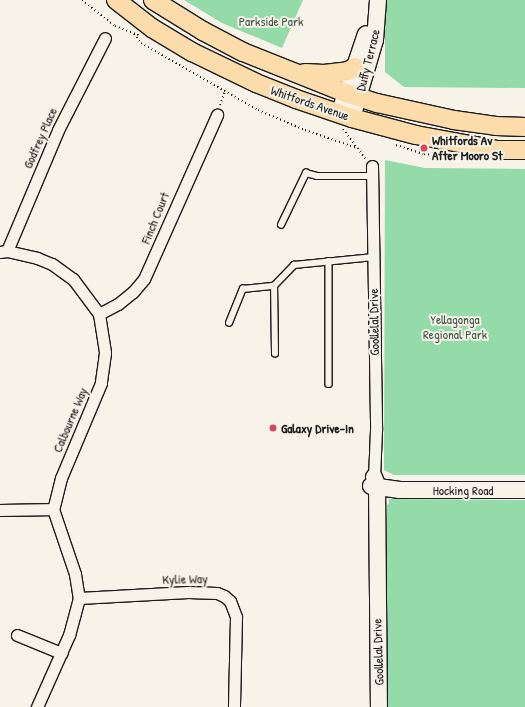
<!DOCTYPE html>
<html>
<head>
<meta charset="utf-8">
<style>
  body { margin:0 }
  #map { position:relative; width:525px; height:707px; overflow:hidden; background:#f7f3e8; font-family:"Patrick Hand",sans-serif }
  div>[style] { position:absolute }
  .green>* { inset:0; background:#95dba9 }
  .path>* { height:2px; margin-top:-1px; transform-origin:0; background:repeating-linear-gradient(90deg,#1c1c1c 0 1px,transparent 0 4px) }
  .roads { filter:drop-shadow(1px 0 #1c1c1c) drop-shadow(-1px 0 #1c1c1c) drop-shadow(0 1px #1c1c1c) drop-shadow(0 -1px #1c1c1c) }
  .lane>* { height:5.5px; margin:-2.75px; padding:0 2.75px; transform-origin:2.75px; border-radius:2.75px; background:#f7f3e8 }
  .street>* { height:11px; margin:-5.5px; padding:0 5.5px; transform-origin:5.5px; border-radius:5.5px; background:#f7f3e8 }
  .secondary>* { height:16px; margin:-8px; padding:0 8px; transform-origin:8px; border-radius:8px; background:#f7f3e8 }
  .primary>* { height:18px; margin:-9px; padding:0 9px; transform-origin:9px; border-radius:9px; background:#fddcac }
  .dots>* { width:11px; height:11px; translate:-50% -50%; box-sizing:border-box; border:2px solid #f7f3e8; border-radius:50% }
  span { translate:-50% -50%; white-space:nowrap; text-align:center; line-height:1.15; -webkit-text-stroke:4px #f7f3e8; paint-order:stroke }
  .park-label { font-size:13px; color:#405546 }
  .street-label { font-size:13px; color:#1c1c1c }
  .poi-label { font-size:13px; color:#1c1c1c; font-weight:700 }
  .left { translate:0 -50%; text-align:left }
</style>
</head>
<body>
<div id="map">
  <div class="green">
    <i style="clip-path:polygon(184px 0,303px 0,282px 48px,222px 23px)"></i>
    <i style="clip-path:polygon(385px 0,525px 0,525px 88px,404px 87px,385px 72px)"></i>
    <i style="clip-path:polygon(385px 160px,425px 168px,525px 169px,525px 475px,394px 475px,384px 470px)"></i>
    <i style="clip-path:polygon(389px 499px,525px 500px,525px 707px,387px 707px,387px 505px,389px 504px)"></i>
  </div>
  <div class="path">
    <i style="left:82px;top:0;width:42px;rotate:38.2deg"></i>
    <i style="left:115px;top:26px;width:26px;rotate:21deg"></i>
    <i style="left:134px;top:34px;width:11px;rotate:52deg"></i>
    <i style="left:141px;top:43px;width:135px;rotate:29.8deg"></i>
    <i style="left:258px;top:110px;width:51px;rotate:23.1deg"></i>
    <i style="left:305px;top:130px;width:55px;rotate:19.1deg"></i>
    <i style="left:220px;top:105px;width:15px;rotate:-70deg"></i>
    <i style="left:343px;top:129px;width:38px;rotate:53deg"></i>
    <i style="left:396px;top:145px;width:29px;rotate:18deg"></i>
    <i style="left:424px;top:154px;width:38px;rotate:6deg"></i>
  </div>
  <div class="roads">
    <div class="lane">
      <i style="left:281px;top:225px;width:58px;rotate:-64.3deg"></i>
      <i style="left:306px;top:173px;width:11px;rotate:15deg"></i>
      <i style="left:317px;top:176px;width:55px"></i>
      <i style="left:329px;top:261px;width:123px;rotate:90deg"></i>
      <i style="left:229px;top:323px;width:37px;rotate:-68deg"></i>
      <i style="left:243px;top:289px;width:31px;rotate:-6deg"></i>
      <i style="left:275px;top:354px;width:68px;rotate:-90.8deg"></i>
      <i style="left:274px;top:286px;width:29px;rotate:-46deg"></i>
      <i style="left:294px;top:265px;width:80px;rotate:-5.7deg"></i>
    </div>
    <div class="street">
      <i style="left:372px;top:166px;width:264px;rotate:89.1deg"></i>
      <i style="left:376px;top:430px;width:47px;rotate:92.4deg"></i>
      <i style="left:7px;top:251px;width:131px;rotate:-67.1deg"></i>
      <i style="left:58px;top:130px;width:103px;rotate:-62.9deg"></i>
      <i style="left:0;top:252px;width:7px;rotate:-8deg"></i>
      <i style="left:7px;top:251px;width:31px;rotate:13deg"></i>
      <i style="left:37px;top:258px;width:16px;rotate:22deg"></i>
      <i style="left:52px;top:264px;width:26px;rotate:36deg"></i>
      <i style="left:73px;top:279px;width:44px;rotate:53.4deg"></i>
      <i style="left:99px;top:314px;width:39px;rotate:81deg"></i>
      <i style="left:105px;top:353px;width:30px;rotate:98deg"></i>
      <i style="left:101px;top:383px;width:103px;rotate:112.8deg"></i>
      <i style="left:61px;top:478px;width:32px;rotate:104deg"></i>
      <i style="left:53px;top:509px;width:69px;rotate:71.3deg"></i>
      <i style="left:75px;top:574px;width:24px;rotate:81deg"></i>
      <i style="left:79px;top:598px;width:38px;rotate:105deg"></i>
      <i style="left:69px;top:635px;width:79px;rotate:114deg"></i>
      <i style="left:99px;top:314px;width:21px;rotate:-28deg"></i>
      <i style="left:118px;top:304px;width:19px;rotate:-39deg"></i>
      <i style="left:133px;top:292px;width:17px;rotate:-50deg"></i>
      <i style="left:144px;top:279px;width:180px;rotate:-66deg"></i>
      <i style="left:0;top:510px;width:53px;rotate:-1.1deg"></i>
      <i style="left:79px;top:598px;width:109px;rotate:-3.2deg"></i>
      <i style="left:188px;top:592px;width:29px;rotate:2deg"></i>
      <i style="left:217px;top:593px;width:8px;rotate:23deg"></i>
      <i style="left:224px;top:596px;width:8px;rotate:40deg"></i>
      <i style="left:230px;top:601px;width:17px;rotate:69deg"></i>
      <i style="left:236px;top:617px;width:90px;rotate:91.3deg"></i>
      <i style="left:17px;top:635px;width:48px;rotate:22.2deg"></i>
    </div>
    <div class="secondary">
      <i style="left:339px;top:114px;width:84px;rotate:-71.4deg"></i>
      <i style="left:352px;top:118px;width:81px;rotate:-73.6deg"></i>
      <i style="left:375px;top:40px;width:40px;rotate:-85.7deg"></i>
      <i style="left:374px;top:477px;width:9px;rotate:69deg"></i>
      <i style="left:377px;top:485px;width:222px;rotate:89.5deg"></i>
      <i style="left:371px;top:486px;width:29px;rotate:8deg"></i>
      <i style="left:400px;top:490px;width:125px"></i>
    </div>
    <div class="primary">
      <i style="left:116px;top:0;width:46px;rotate:37.9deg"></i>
      <i style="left:152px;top:28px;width:47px;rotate:31deg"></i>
      <i style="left:192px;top:52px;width:71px;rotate:25.8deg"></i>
      <i style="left:256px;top:83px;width:43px;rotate:21.8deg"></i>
      <i style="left:296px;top:99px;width:59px;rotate:18.7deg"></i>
      <i style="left:352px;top:118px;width:66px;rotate:14.9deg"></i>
      <i style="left:416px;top:135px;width:83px;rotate:10.4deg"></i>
      <i style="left:498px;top:150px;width:27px"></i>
      <i style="left:153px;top:0;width:59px;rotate:31.8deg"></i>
      <i style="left:203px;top:31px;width:45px;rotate:27.7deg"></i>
      <i style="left:243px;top:52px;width:111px;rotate:21.7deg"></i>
      <i style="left:346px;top:93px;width:33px;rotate:18deg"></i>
      <i style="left:377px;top:103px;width:79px;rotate:12.4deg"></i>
      <i style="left:454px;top:120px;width:42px;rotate:8.1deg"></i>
      <i style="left:496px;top:126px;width:29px;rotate:2deg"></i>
      <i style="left:305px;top:73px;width:19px;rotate:3deg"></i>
      <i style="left:324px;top:74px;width:24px;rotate:-7deg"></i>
      <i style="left:348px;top:71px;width:8px;rotate:-30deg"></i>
    </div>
  </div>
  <div class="dots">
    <i style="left:424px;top:148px;background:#d1495b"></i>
    <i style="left:273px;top:428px;background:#d1495b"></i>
  </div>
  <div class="park-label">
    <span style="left:271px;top:21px">Parkside Park</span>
    <span style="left:455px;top:327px">Yellagonga<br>Regional Park</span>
  </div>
  <div class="street-label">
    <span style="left:368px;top:60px;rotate:-76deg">Duffy Terrace</span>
    <span style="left:310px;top:103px;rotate:19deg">Whitfords Avenue</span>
    <span style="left:40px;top:138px;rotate:-66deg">Godfrey Place</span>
    <span style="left:155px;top:218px;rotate:-68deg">Finch Court</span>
    <span style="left:374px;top:322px;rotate:-91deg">Goollelal Drive</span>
    <span style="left:70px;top:420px;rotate:-67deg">Calbourne Way</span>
    <span style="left:463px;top:490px">Hocking Road</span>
    <span style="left:185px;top:579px;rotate:-1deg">Kylie Way</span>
    <span style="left:378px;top:652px;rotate:-92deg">Goollelal Drive</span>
  </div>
  <div class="poi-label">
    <span class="left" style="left:432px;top:148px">Whitfords Av<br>After Mooro St</span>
    <span class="left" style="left:281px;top:428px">Galaxy Drive-In</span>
  </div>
</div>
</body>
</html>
